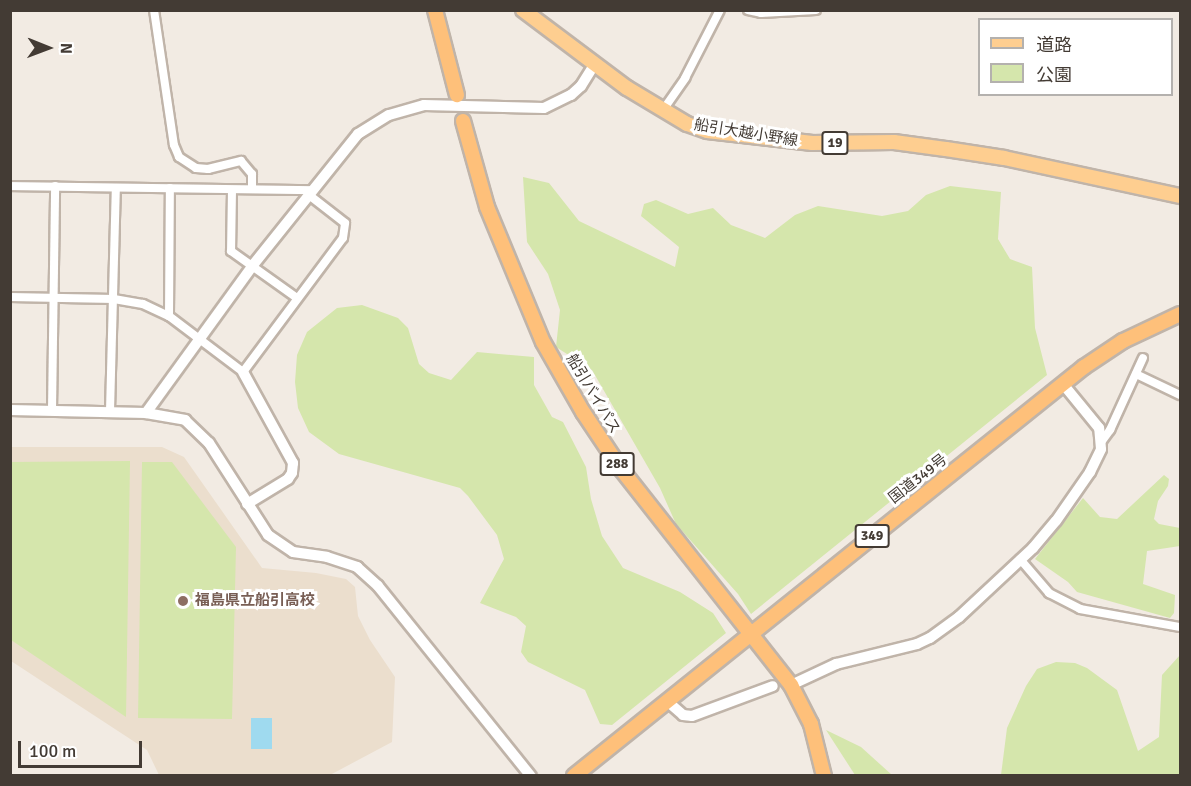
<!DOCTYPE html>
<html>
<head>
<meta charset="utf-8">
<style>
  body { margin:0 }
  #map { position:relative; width:1191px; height:786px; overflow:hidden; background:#f2ebe3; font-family:Signika,"Noto Sans JP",sans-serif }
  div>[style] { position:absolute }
  .education>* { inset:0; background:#ebdecd }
  .green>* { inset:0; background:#d5e6ac }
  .water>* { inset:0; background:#9fdaef; transform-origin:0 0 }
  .roads { filter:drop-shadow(2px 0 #c0b4a9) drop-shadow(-2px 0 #c0b4a9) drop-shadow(0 2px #c0b4a9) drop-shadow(0 -2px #c0b4a9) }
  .minor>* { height:8px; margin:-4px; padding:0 4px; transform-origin:4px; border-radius:4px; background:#fff }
  .tertiary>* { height:10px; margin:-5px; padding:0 5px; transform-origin:5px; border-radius:5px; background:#fff }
  .primary>* { height:14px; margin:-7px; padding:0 7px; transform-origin:7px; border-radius:7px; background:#fece90 }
  .trunk>* { height:14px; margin:-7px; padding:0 7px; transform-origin:7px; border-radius:7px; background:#fec07a }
  .dots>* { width:16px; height:16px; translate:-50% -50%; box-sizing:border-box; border:3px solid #fff; border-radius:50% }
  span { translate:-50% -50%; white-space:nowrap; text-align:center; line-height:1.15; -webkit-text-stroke:6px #fff; paint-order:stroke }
  .shield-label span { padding:2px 4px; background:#fff; border:2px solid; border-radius:4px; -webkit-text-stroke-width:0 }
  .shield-label { font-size:14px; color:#433b34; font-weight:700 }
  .street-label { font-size:15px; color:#433b34 }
  .education-label { font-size:15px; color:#785e54; font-weight:700 }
  .left { translate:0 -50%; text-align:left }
  .frame { position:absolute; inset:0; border:12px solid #433b34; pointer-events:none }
  .legend { position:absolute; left:978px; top:18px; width:195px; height:78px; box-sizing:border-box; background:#fff; border:2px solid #b4b1ae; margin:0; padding:8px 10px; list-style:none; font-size:18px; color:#433b34 }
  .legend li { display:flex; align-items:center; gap:12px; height:30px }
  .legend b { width:30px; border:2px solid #b4b1ae }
  .north { position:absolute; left:18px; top:18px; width:60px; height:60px; -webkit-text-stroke:4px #fff; paint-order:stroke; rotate:91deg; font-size:16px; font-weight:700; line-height:24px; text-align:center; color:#433b34 }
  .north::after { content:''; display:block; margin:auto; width:21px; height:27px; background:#433b34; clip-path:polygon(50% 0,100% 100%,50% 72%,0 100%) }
  .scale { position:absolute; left:18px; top:741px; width:124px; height:27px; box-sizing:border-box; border:3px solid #433b34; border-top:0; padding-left:8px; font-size:18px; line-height:21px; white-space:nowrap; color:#433b34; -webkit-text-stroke:4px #fff; paint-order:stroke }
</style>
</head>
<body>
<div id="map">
  <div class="education">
    <i style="clip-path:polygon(10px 447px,162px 447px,184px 457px,262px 568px,316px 573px,346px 579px,355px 587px,358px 616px,370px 640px,395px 677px,392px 742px,330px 775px,159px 775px,147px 750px,11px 661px)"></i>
  </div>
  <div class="green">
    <i style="clip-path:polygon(523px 177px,549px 183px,579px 221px,675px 267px,679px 247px,641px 216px,644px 204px,656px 200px,688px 214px,713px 208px,731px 225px,765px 238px,795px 215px,818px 206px,882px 216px,908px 211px,926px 195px,950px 186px,1001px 192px,998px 239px,1010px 259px,1032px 267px,1035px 328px,1047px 375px,751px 614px,738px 594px,676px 524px,660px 488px,592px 370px,556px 347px,560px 310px,548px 274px,527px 242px)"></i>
    <i style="clip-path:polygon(362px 305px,398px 318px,408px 328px,419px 364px,429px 373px,451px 380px,477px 352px,534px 357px,534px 385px,552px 417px,563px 422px,586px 467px,591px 499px,602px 536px,623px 568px,680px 592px,713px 613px,726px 633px,612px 725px,600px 724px,585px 690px,528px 662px,521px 652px,526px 626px,516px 617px,480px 603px,504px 559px,497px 535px,468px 496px,460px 488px,339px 454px,309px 432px,298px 408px,295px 382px,297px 355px,307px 332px,337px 308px)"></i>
    <i style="clip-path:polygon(130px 461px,126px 717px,11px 640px,10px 462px)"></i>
    <i style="clip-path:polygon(142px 462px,172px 462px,236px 547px,232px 719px,138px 718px)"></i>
    <i style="clip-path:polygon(1164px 475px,1169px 479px,1168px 486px,1158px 501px,1154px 519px,1159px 524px,1180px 528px,1180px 546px,1147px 551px,1143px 584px,1175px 595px,1174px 613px,1170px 618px,1077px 592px,1068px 582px,1035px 559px,1083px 498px,1100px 517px,1117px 519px)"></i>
    <i style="clip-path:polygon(1180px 655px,1180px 775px,1001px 775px,1007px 728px,1026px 686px,1037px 669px,1056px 662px,1075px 663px,1087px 668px,1117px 690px,1138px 751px,1159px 737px,1162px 675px)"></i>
    <i style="clip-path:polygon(826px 730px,861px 747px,892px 775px,855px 775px)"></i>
  </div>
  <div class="water">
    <i style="left:251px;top:718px;width:21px;height:31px"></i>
  </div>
  <div class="roads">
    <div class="minor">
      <i style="left:154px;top:10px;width:136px;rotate:81.6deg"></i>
      <i style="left:174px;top:145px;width:13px;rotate:67deg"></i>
      <i style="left:179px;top:157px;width:20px;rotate:33deg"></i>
      <i style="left:196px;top:168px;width:12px;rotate:5deg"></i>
      <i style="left:208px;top:169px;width:34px;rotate:-14deg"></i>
      <i style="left:241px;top:161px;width:17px;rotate:50deg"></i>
      <i style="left:252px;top:174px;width:15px;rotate:90deg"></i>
      <i style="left:748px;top:10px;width:13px;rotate:13deg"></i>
      <i style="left:761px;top:13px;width:55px;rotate:-3.1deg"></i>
      <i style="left:663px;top:110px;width:39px;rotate:-55deg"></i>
      <i style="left:685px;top:78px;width:76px;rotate:-62.8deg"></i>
      <i style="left:10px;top:186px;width:302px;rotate:0.8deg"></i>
      <i style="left:232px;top:190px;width:61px;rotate:90.9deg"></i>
      <i style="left:231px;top:251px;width:81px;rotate:35.5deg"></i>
      <i style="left:10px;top:297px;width:104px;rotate:1.1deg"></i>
      <i style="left:114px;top:299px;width:29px;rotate:10deg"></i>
      <i style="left:143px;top:304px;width:29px;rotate:25deg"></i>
      <i style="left:169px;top:316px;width:93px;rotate:37.1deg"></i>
      <i style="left:243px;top:372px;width:167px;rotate:-53.3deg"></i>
      <i style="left:343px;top:238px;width:15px;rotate:-82deg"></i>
      <i style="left:345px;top:223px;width:46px;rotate:-142.1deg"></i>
      <i style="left:169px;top:316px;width:128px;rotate:-89.6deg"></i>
      <i style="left:1136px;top:374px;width:49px;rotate:25.5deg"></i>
      <i style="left:52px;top:411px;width:225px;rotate:-89.2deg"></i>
      <i style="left:110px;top:411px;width:223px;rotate:-88.5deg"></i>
      <i style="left:1102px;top:441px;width:14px;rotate:-54deg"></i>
      <i style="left:1110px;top:430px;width:79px;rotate:-65.4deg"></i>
      <i style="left:1020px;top:559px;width:45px;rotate:49.5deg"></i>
      <i style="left:1049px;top:593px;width:35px;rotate:27deg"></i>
      <i style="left:1080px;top:609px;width:102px;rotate:10.2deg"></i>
    </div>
    <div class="tertiary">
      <i style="left:243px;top:372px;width:104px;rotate:61.2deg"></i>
      <i style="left:293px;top:463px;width:10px;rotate:96deg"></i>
      <i style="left:292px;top:473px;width:7px;rotate:124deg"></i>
      <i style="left:288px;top:479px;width:48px;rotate:148.6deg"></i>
      <i style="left:10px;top:410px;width:136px;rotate:1.3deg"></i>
      <i style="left:146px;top:413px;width:40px;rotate:10deg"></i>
      <i style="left:185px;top:420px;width:33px;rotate:44deg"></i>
      <i style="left:209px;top:443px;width:109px;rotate:57.3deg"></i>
      <i style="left:268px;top:535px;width:30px;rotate:34deg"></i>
      <i style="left:293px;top:552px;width:34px;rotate:8deg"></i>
      <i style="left:327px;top:557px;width:32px;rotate:18deg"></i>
      <i style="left:357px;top:567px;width:28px;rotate:42deg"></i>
      <i style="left:378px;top:586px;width:244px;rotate:51.2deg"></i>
      <i style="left:146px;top:413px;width:183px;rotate:-54.1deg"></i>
      <i style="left:253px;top:265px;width:168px;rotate:-51.3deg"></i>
      <i style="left:358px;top:134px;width:36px;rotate:-32deg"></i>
      <i style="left:389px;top:115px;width:36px;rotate:-16deg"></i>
      <i style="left:424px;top:105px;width:120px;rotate:1.4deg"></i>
      <i style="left:544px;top:108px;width:30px;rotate:-26deg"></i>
      <i style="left:571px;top:95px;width:13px;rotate:-42deg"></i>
      <i style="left:581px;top:86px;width:26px;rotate:-58deg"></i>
      <i style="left:791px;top:685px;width:50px;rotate:-25deg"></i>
      <i style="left:836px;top:664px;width:83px;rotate:-13.9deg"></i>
      <i style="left:917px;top:644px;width:14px;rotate:-25deg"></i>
      <i style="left:930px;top:638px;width:36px;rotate:-36deg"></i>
      <i style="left:959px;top:617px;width:101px;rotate:-43deg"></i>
      <i style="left:1033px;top:548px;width:35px;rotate:-50deg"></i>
      <i style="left:1056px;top:521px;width:60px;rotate:-55.2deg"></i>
      <i style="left:1090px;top:472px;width:25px;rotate:-64deg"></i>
      <i style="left:1101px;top:449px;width:21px;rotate:-95deg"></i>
      <i style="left:1099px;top:428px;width:57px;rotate:-129.3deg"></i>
      <i style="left:667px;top:701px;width:21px;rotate:41deg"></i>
      <i style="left:683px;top:715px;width:9px;rotate:6deg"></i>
      <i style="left:692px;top:716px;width:86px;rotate:-20.3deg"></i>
    </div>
    <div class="primary">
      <i style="left:523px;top:10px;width:130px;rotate:36.9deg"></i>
      <i style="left:627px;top:88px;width:70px;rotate:31deg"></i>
      <i style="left:687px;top:124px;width:21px;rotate:19deg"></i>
      <i style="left:707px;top:131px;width:106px;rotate:6.5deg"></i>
      <i style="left:812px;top:143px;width:82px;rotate:-0.7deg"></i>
      <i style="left:894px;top:142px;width:52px;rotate:7.7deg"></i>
      <i style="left:946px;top:149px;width:59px;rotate:8.8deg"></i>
      <i style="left:1004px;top:158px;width:180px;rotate:12.2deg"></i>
    </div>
    <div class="trunk">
      <i style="left:435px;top:10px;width:88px;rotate:75.5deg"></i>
      <i style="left:463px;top:121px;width:89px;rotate:74.4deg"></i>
      <i style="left:487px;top:207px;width:146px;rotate:67.5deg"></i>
      <i style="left:543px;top:342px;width:81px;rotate:60.3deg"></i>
      <i style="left:583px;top:412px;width:69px;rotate:56.3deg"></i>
      <i style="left:621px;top:469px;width:275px;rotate:51.8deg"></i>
      <i style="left:791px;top:685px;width:44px;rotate:62.9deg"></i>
      <i style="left:811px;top:724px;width:54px;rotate:76deg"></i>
      <i style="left:574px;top:776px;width:654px;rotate:-38.73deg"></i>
      <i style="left:1084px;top:367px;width:47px;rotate:-33.7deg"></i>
      <i style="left:1123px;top:341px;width:63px;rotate:-25.3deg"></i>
    </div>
  </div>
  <div class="dots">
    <i style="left:183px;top:601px;background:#8d6e63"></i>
  </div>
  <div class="shield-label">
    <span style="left:835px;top:143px">19</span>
    <span style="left:617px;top:464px">288</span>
    <span style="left:872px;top:536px">349</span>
  </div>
  <div class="street-label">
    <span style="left:746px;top:133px;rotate:9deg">船引大越小野線</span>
    <span style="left:593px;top:394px;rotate:59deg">船引バイパス</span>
    <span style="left:918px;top:479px;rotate:-38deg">国道349号</span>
  </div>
  <div class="education-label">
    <span class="left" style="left:195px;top:601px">福島県立船引高校</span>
  </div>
  <div class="frame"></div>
  <ul class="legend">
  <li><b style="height:8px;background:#fece90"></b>道路</li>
  <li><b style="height:16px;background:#d5e6ac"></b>公園</li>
  </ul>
  <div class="north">N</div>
  <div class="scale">100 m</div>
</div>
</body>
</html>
